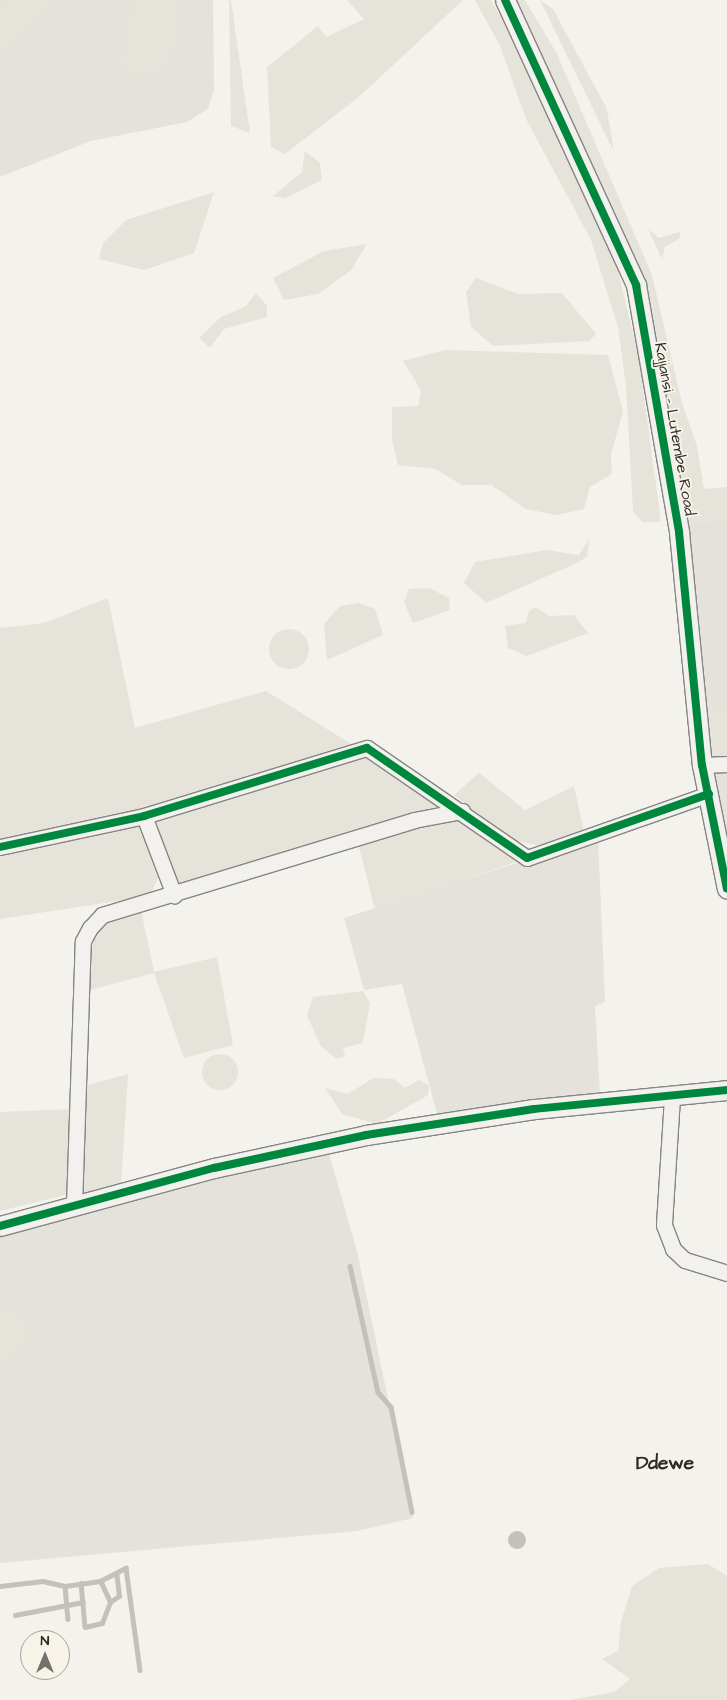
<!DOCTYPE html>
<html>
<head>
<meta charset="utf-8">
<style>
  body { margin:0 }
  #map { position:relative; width:727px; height:1700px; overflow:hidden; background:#f4f2ec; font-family:"Architects Daughter",sans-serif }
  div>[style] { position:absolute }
  .built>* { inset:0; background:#e5e2db }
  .green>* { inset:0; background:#e6e3da }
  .round { border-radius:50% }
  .water>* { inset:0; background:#c4c1ba }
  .stream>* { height:4.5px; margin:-2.25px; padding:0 2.25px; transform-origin:2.25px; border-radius:2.25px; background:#c4c1ba }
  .roads { filter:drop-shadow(1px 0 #858582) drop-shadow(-1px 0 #858582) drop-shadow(0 1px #858582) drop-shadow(0 -1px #858582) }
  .minor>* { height:15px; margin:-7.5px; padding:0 7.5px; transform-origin:7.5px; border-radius:7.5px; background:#f2f1ed }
  .tertiary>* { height:19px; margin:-9.5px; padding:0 9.5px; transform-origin:9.5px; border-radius:9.5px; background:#f2f1ed }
  .cycleway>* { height:8px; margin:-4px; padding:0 4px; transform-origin:4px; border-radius:4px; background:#00873e }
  span { translate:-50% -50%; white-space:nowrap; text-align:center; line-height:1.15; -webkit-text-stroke:4px #f7f3e8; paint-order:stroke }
  .street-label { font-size:16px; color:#2b2b2b }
  .quarter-label { font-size:19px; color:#2b2b2b; font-weight:700 }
  .north { position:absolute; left:20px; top:1630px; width:50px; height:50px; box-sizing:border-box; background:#f7f3e8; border:1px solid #a5a39c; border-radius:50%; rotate:0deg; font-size:14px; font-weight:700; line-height:20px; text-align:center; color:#2b2b2b }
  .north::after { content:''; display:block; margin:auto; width:18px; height:22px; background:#71716f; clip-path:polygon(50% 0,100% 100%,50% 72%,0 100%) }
</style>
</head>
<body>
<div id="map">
  <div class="built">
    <i style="clip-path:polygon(0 0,213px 0,214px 90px,208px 109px,187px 122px,91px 141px,0 177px)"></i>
    <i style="clip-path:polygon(727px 518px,727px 759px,712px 758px,709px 746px,682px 525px)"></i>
    <i style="clip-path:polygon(727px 769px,727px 844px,710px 770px)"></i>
    <i style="clip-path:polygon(598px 837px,605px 1002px,595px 1006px,600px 1095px,437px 1114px,402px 984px,364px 990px,344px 918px)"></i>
    <i style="clip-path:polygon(328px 1150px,357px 1251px,413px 1518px,357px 1531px,0 1563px,0 1236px)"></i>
  </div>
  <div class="green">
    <i style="clip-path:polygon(9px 0,57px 0,6px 51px,0 43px,0 10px)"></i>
    <i style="clip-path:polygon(134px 0,176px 0,178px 44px,156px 73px,129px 75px,121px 63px)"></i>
    <i style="clip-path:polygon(229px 0,231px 0,250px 133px,231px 126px)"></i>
    <i style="clip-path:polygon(347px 0,463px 0,360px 96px,285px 154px,271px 147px,267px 67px,318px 26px,326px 37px,364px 19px)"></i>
    <i style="clip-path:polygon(475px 0,491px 0,513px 38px,617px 266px,639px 359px,661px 522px,642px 522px,633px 511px,626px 386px,618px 327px,591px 240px,526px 119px,500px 46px)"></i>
    <i style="clip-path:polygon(512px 0,525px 0,556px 52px,652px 275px,682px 403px,697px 446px,704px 489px,727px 487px,727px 518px,682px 525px,647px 297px,605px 190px)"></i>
    <i style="clip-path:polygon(540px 0,553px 9px,607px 109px,614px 152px)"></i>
    <i style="clip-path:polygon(305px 151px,320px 163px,322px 180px,285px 198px,273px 196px,302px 172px)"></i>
    <i style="clip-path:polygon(214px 192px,194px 253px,144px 270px,99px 259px,103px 243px,126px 220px)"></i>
    <i style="clip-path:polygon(648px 229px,659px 238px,680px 232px,680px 238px,665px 247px,662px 259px)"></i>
    <i style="clip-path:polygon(367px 244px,351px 270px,318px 294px,284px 300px,273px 278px,324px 251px)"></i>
    <i style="clip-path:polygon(476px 278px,518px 294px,562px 293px,596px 334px,589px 341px,493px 346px,471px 327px,466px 292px)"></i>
    <i style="clip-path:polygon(256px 293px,267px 306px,267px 317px,224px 329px,210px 348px,199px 338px,221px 317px,246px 306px)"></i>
    <i style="clip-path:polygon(445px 350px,608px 355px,623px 412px,611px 454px,612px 474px,590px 487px,584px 509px,556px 515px,526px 509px,491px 485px,462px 485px,435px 469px,398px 465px,392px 440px,392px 407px,418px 406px,421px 390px,403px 361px)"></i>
    <i style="clip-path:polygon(589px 539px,587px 557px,577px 563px,486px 603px,464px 583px,475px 562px,546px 550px,579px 555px)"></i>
    <i style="clip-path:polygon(429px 588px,449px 598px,450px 610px,413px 623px,404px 602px,409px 589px)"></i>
    <i style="clip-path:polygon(108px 598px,135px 728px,266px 691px,351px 744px,350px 749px,161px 807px,0 844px,0 628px,44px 623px)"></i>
    <i style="clip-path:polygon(359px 603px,375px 609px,383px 635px,327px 660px,324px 624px,340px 606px)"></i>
    <i style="clip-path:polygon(535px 607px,549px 616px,574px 615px,588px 633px,527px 656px,508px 648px,505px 626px,526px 623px,529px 611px)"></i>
    <i class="round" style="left:269px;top:629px;width:40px;height:40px"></i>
    <i style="clip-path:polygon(715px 705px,727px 715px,727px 757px,723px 758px,710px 752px,704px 724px,706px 706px)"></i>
    <i style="clip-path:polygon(358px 757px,375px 757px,443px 810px,178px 884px,164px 853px,156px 818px,240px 797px)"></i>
    <i style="clip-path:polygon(479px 773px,525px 810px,574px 786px,584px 832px,541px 846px,508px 839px,454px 795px)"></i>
    <i style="clip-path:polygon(457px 817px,521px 860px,375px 910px,358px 843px)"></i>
    <i style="clip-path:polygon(130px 824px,144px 828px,160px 874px,150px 896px,0 919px,0 854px)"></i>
    <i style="clip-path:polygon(141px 910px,154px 972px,217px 957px,233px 1045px,184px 1058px,154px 973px,90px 990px,89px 956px,99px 926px,108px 918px)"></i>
    <i style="clip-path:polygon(363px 991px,370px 1003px,363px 1043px,343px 1048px,345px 1056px,336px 1059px,321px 1046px,307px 1016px,313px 997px)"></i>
    <i class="round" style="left:202px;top:1054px;width:36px;height:36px"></i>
    <i style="clip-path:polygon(128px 1074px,121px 1185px,82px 1194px,84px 1086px)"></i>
    <i style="clip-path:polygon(373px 1078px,394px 1079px,405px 1088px,419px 1080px,429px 1085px,428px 1095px,377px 1124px,342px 1114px,325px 1088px,348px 1094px)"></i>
    <i style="clip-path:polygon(73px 1109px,69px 1194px,0 1211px,0 1112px)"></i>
    <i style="clip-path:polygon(9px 1307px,18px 1308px,29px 1334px,0 1366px,0 1310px)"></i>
    <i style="clip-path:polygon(708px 1564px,727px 1576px,727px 1700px,570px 1700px,614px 1692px,630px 1679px,602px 1659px,618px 1651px,621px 1622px,632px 1586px,659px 1568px)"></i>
  </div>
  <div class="water">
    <i class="round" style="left:508px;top:1531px;width:18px;height:18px"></i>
  </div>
  <div class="stream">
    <i style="left:350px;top:1266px;width:129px;rotate:77.5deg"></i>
    <i style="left:378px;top:1392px;width:20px;rotate:49deg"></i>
    <i style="left:391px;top:1407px;width:107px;rotate:78.7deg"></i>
    <i style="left:81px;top:1583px;width:44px;rotate:84.8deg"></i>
    <i style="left:85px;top:1627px;width:17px;rotate:-13deg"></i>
    <i style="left:102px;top:1623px;width:22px;rotate:-69deg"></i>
    <i style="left:110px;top:1602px;width:23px;rotate:-115deg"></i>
    <i style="left:0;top:1586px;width:43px;rotate:-6.6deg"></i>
    <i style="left:43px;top:1581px;width:23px;rotate:13deg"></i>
    <i style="left:65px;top:1586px;width:35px;rotate:-8deg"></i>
    <i style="left:100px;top:1581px;width:29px;rotate:-27deg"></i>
    <i style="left:126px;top:1568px;width:103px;rotate:82.2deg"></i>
    <i style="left:65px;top:1586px;width:33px;rotate:85deg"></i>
    <i style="left:110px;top:1602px;width:11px;rotate:-34deg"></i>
    <i style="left:119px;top:1596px;width:23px;rotate:-97deg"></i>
    <i style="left:15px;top:1615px;width:69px;rotate:-10.8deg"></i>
  </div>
  <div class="roads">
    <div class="minor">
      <i style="left:702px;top:765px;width:25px;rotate:-2deg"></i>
      <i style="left:144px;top:816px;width:85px;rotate:69.2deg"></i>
      <i style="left:0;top:847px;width:147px;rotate:-12.1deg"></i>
      <i style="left:144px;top:816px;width:233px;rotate:-17deg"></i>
      <i style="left:367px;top:748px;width:194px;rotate:34.5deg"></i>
      <i style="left:527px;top:858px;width:193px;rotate:-19.4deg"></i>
      <i style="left:672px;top:1097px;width:128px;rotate:93.6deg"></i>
      <i style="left:664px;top:1225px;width:26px;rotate:69deg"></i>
      <i style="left:673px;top:1249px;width:16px;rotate:43deg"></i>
      <i style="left:685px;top:1260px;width:44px;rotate:17.2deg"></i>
      <i style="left:74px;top:1206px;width:265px;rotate:-88.1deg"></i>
      <i style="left:83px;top:941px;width:15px;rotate:-62deg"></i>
      <i style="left:90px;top:928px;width:18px;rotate:-47deg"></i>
      <i style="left:102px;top:915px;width:326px;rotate:-16.9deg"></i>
      <i style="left:414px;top:820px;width:49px;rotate:-10.6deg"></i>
    </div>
    <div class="tertiary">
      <i style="left:505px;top:0;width:314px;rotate:65.3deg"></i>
      <i style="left:636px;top:285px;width:251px;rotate:80.1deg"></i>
      <i style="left:679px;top:532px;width:234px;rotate:84.4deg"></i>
      <i style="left:702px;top:765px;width:126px;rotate:78.6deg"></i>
      <i style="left:0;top:1226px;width:222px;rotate:-15.2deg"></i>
      <i style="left:214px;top:1168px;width:156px;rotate:-12.2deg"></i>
      <i style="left:366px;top:1135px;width:170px;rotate:-8.8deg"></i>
      <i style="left:534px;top:1109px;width:194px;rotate:-5.6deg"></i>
    </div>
  </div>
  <div class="cycleway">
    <i style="left:505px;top:0;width:314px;rotate:65.3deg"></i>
    <i style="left:636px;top:285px;width:251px;rotate:80.1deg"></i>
    <i style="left:679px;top:532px;width:234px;rotate:84.4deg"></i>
    <i style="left:702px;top:765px;width:126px;rotate:78.6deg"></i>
    <i style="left:0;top:847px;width:147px;rotate:-12.1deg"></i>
    <i style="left:144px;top:816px;width:233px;rotate:-17deg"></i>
    <i style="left:367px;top:748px;width:194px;rotate:34.5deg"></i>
    <i style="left:527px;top:858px;width:193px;rotate:-19.4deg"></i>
    <i style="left:0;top:1226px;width:222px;rotate:-15.2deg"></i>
    <i style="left:214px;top:1168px;width:156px;rotate:-12.2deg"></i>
    <i style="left:366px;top:1135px;width:170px;rotate:-8.8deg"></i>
    <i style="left:534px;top:1109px;width:194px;rotate:-5.6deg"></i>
  </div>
  <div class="street-label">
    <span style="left:675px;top:429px;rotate:80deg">Kajjansi - Lutembe Road</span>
  </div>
  <div class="quarter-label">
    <span style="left:665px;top:1464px">Ddewe</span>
  </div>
  <div class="north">N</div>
</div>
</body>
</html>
